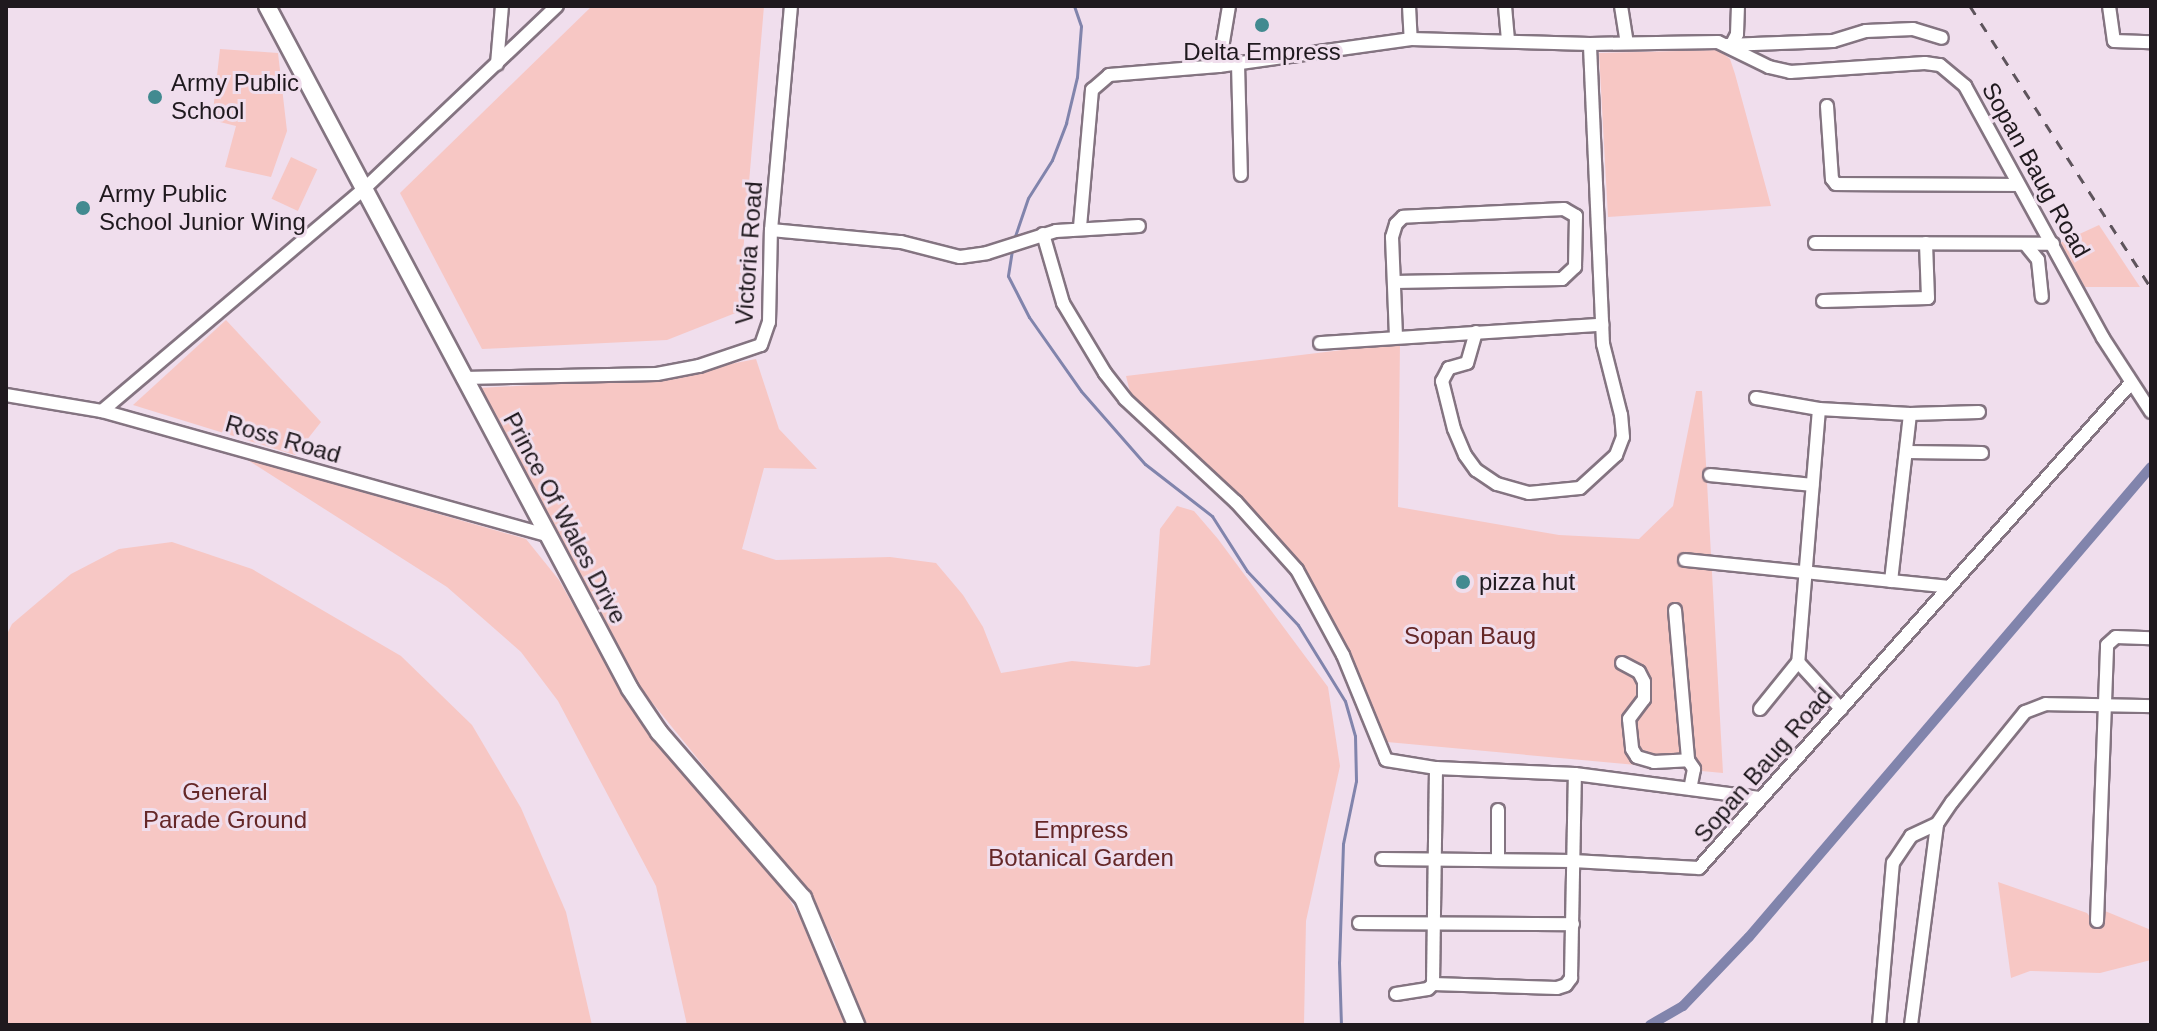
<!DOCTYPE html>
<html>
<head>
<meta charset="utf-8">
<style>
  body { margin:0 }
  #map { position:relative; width:2157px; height:1031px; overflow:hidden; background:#f0deed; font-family:Arial,sans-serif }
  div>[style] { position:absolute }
  .green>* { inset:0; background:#f7c7c4; transform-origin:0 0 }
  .stream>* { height:3px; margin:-1.5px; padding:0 1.5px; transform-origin:1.5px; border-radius:1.5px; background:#8184ac }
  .canal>* { height:10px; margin:-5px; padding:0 5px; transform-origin:5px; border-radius:5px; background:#8184ac }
  .roads { filter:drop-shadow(2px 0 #847481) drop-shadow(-2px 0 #847481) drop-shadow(0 2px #847481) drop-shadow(0 -2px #847481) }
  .minor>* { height:12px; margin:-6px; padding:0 6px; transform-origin:6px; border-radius:6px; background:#fff }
  .major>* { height:16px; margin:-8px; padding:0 8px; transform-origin:8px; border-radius:8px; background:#fff }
  .rail>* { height:3px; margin-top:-1.5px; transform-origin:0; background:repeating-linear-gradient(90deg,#5e545c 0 10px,transparent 0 20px) }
  .dots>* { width:22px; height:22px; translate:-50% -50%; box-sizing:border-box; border:4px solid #f0deed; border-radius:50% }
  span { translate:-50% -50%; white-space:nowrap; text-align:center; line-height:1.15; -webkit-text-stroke:6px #f0deed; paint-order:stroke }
  .poi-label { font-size:24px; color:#1f191e }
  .left { translate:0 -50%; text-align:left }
  .street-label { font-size:24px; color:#1f191e }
  .park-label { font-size:24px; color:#652727 }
  .frame { position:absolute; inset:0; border:8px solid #1f191e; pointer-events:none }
</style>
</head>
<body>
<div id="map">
  <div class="green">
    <i style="clip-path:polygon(592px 6px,764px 6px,738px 312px,667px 340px,482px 349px,400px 193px)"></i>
    <i style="clip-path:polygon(220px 49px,278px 53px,287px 131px,271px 177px,225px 167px,236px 126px,212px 120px)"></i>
    <i style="clip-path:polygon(1719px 50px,1730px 59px,1735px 74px,1771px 206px,1608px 217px,1599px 53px)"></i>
    <i style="left:291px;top:157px;width:29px;height:46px;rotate:25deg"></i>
    <i style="clip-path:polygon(2099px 225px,2140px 287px,2085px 287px,2060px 243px)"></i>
    <i style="clip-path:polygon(226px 320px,321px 422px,295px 455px,133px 405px)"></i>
    <i style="clip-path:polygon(1400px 343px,1398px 507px,1559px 535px,1639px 539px,1673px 506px,1696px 391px,1702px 391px,1723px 773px,1387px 742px,1341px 646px,1295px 566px,1226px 483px,1132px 400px,1126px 376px)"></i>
    <i style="clip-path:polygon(756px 359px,779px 429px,817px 469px,764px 468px,742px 549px,776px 560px,890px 557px,936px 563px,963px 595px,983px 627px,1001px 673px,1072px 661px,1137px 667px,1150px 665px,1160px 529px,1177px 506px,1194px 511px,1218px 539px,1328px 687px,1340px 766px,1306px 921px,1304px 1025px,866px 1025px,834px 942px,811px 898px,637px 684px,479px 388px,658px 378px)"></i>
    <i style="clip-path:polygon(246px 459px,526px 539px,559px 580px,611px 672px,649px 727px,780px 884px,810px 934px,845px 1025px,687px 1025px,656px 886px,558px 701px,521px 652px,447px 587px)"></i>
    <i style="clip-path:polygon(172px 542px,252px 569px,401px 656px,472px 725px,521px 808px,566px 912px,592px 1025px,6px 1025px,6px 636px,12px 624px,71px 574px,119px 549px)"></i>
    <i style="clip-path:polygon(1998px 882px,2087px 913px,2097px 926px,2105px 911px,2151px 930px,2151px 960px,2100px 973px,2030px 971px,2011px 978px)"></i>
  </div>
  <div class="stream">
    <i style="left:1013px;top:242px;width:46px;rotate:-71.2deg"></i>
    <i style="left:1028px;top:198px;width:45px;rotate:-57.7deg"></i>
    <i style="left:1052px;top:160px;width:40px;rotate:-69deg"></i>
    <i style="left:1066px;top:123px;width:47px;rotate:-76.6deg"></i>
    <i style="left:1077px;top:77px;width:51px;rotate:-85.5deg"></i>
    <i style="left:1081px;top:26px;width:21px;rotate:-109deg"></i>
    <i style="left:1012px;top:250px;width:26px;rotate:99deg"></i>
    <i style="left:1008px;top:276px;width:46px;rotate:62.9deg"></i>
    <i style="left:1029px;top:317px;width:90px;rotate:54.9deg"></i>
    <i style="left:1081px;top:391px;width:97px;rotate:48.8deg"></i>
    <i style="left:1145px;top:464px;width:85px;rotate:37.8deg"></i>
    <i style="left:1212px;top:516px;width:65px;rotate:57.5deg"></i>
    <i style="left:1247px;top:571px;width:74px;rotate:46.6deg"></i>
    <i style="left:1298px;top:625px;width:89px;rotate:58.3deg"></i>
    <i style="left:1345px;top:701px;width:36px;rotate:74deg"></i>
    <i style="left:1355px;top:736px;width:45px;rotate:88.7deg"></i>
    <i style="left:1356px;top:781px;width:64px;rotate:101.7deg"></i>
    <i style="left:1343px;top:844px;width:118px;rotate:91.9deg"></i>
    <i style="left:1339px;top:962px;width:63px;rotate:88.2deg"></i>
  </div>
  <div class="canal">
    <i style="left:1650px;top:1025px;width:38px;rotate:-30deg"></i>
    <i style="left:1683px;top:1006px;width:95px;rotate:-46.3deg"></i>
    <i style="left:1749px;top:937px;width:618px;rotate:-49.46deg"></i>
  </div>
  <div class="roads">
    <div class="minor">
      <i style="left:1409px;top:6px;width:33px;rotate:87deg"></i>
      <i style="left:1505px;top:6px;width:35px;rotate:85deg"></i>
      <i style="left:1621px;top:6px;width:37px;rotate:81deg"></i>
      <i style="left:2109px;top:6px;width:35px;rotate:82deg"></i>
      <i style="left:2114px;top:41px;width:37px;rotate:2deg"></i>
      <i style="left:1732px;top:44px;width:11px;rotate:-63deg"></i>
      <i style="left:1737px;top:34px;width:28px;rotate:-88deg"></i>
      <i style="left:1727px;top:45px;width:106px;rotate:-2.2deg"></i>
      <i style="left:1833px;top:41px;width:34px;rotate:-17deg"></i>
      <i style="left:1866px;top:31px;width:47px;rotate:-2.4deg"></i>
      <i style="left:1913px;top:29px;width:30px;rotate:17deg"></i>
      <i style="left:497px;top:64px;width:58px;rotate:-85.1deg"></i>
      <i style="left:1238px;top:64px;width:111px;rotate:88.5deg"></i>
      <i style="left:1219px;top:66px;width:61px;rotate:-80.5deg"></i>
      <i style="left:1827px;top:106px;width:73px;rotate:86.1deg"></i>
      <i style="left:1832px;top:179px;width:6px;rotate:51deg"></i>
      <i style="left:1836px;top:184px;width:182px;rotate:0.3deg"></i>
      <i style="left:1080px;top:227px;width:138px;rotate:-85deg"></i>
      <i style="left:1092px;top:90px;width:23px;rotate:-41deg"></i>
      <i style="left:1109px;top:75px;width:110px;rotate:-4.7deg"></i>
      <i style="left:1219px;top:66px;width:194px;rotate:-8deg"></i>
      <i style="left:1411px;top:39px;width:179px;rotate:1.6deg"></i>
      <i style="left:1590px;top:44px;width:128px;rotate:-0.9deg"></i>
      <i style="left:1718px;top:42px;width:57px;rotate:26.1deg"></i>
      <i style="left:1769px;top:67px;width:22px;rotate:13deg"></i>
      <i style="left:1790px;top:72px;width:135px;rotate:-3.8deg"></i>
      <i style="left:1925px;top:63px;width:15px;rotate:8deg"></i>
      <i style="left:1940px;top:65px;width:33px;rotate:40deg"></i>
      <i style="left:1965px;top:86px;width:287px;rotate:61.3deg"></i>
      <i style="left:2103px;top:338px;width:88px;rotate:57deg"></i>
      <i style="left:771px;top:230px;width:131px;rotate:5.3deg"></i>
      <i style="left:901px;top:242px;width:61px;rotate:14.3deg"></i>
      <i style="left:960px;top:257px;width:27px;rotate:-8deg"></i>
      <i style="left:987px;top:253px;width:72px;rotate:-17.7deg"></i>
      <i style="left:1056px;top:231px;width:83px;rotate:-3.4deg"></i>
      <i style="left:1043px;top:234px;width:72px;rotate:73.8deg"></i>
      <i style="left:1063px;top:303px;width:82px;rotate:59deg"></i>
      <i style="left:1105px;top:373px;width:33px;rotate:52deg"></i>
      <i style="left:1125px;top:399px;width:151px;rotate:42.9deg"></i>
      <i style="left:1236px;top:502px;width:91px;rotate:48.1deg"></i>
      <i style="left:1297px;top:570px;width:97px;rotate:61.6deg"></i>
      <i style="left:1343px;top:655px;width:113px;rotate:67.7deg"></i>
      <i style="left:1386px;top:760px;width:51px;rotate:9.1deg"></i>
      <i style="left:1436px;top:768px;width:139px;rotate:2.5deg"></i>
      <i style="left:1575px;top:774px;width:186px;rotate:7.4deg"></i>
      <i style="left:1815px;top:243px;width:238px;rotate:0.2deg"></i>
      <i style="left:2026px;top:245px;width:19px;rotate:51deg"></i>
      <i style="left:2038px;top:260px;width:37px;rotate:84deg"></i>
      <i style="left:1394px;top:282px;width:168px;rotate:-1deg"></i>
      <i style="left:1562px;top:279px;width:18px;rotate:-43deg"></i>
      <i style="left:1575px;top:267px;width:51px;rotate:-88.9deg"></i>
      <i style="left:1576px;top:216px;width:14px;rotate:-150deg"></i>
      <i style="left:1564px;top:209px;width:161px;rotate:177.2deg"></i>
      <i style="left:1403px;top:217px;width:10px;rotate:135deg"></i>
      <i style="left:1396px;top:224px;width:14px;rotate:107deg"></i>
      <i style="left:1392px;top:237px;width:100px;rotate:87.7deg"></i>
      <i style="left:1823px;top:301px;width:105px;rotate:-1.6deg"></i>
      <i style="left:1928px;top:298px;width:55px;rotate:-92.1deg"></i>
      <i style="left:1476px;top:332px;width:32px;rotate:106deg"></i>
      <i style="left:1467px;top:363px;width:19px;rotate:164deg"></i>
      <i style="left:1449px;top:368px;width:15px;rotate:118deg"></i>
      <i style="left:1442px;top:381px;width:49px;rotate:76deg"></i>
      <i style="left:1454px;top:429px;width:28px;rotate:67deg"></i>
      <i style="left:1465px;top:455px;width:19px;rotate:54deg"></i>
      <i style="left:1476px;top:470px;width:25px;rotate:34deg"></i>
      <i style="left:1497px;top:484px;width:33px;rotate:16deg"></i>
      <i style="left:1529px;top:493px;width:51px;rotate:-5.6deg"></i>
      <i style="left:1580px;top:488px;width:49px;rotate:-42.5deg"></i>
      <i style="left:1616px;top:455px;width:19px;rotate:-69deg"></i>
      <i style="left:1623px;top:437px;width:22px;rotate:-95deg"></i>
      <i style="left:1621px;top:415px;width:73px;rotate:-104.2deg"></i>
      <i style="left:1603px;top:344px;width:300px;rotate:-92.5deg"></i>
      <i style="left:1320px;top:343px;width:283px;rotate:-3.7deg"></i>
      <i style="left:463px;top:378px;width:194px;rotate:-1.2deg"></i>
      <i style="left:657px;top:374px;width:43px;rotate:-10.8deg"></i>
      <i style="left:699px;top:366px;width:65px;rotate:-18.7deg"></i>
      <i style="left:761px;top:345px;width:24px;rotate:-71deg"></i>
      <i style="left:769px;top:322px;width:92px;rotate:-88.8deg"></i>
      <i style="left:771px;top:230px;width:225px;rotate:-84.9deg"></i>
      <i style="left:6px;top:395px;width:97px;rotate:9.5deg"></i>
      <i style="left:102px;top:411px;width:460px;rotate:15.6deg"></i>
      <i style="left:1756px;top:398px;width:64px;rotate:9.9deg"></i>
      <i style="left:1819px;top:409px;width:91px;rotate:3.1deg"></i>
      <i style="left:1910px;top:414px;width:69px;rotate:-1.7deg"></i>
      <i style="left:1819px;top:409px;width:254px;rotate:94.7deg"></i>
      <i style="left:1798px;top:662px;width:64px;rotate:47.5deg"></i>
      <i style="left:102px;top:411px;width:343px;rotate:-40.3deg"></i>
      <i style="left:364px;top:189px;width:266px;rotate:-43.5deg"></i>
      <i style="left:1907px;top:452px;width:75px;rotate:0.8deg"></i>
      <i style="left:1710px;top:475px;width:103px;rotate:5.5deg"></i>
      <i style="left:1685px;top:560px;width:265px;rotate:5.8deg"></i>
      <i style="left:1891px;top:581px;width:168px;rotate:-83.5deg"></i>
      <i style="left:1675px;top:610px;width:151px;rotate:85deg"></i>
      <i style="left:1688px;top:760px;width:11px;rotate:56deg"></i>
      <i style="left:1694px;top:769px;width:20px;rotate:101deg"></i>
      <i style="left:1622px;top:663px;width:19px;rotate:28deg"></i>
      <i style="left:1639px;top:672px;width:11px;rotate:63deg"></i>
      <i style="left:1644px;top:682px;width:17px;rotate:90deg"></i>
      <i style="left:1644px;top:699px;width:25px;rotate:127deg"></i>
      <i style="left:1629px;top:719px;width:30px;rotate:84deg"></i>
      <i style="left:1632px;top:749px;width:9px;rotate:58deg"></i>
      <i style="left:1637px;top:757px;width:18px;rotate:16deg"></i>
      <i style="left:1654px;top:762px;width:34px;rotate:-3deg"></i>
      <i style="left:1760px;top:709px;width:60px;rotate:-51deg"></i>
      <i style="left:1382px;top:859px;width:191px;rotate:0.6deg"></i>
      <i style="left:1573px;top:861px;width:126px;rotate:3.2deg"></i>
      <i style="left:1699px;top:868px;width:649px;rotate:-48.31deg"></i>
      <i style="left:1498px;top:860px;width:50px;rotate:-90deg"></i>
      <i style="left:2097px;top:921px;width:276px;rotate:-87.9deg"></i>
      <i style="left:2107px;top:645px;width:12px;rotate:-42deg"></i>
      <i style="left:2116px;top:637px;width:35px;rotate:2deg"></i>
      <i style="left:1359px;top:923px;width:214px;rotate:0.3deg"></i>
      <i style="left:1433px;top:984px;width:124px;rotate:1.8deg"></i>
      <i style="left:1557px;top:988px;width:9px;rotate:-18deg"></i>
      <i style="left:1566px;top:985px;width:9px;rotate:-54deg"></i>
      <i style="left:1571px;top:978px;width:204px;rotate:-88.9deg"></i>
      <i style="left:1396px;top:994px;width:32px;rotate:-9deg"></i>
      <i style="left:1428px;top:989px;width:7px;rotate:-45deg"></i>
      <i style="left:1433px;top:984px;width:216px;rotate:-89.2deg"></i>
      <i style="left:1879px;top:1025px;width:163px;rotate:-85.1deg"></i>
      <i style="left:1893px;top:863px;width:32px;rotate:-56deg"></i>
      <i style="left:1911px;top:836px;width:29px;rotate:-25deg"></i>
      <i style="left:1911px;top:1025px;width:203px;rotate:-82.6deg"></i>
      <i style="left:1937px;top:824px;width:27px;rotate:-56deg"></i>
      <i style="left:1952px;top:802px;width:116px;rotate:-51deg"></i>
      <i style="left:2025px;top:712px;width:22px;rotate:-21deg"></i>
      <i style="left:2046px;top:704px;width:105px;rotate:1.1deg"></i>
    </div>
    <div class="major">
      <i style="left:267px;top:6px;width:773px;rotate:62.01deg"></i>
      <i style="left:630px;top:689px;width:52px;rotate:56deg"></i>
      <i style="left:659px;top:732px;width:220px;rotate:49.1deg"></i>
      <i style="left:803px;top:898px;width:138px;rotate:67.3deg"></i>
    </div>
  </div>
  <div class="rail">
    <i style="left:1970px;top:6px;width:335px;rotate:57.3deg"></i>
  </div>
  <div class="dots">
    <i style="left:1262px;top:25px;background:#428a90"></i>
    <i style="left:155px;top:97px;background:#428a90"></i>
    <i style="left:83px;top:208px;background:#428a90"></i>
    <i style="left:1463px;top:582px;background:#428a90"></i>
  </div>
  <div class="poi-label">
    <span style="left:1262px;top:52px">Delta Empress</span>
    <span class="left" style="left:171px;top:97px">Army Public<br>School</span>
    <span class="left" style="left:99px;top:208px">Army Public<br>School Junior Wing</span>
    <span class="left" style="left:1479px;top:582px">pizza hut</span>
  </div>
  <div class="street-label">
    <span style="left:2036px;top:170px;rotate:61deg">Sopan Baug Road</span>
    <span style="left:749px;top:253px;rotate:-86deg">Victoria Road</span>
    <span style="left:283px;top:439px;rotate:16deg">Ross Road</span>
    <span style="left:565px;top:518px;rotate:62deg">Prince Of Wales Drive</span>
    <span style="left:1763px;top:765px;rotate:-49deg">Sopan Baug Road</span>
  </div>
  <div class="park-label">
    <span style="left:1470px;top:636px">Sopan Baug</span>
    <span style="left:225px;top:806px">General<br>Parade Ground</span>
    <span style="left:1081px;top:844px">Empress<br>Botanical Garden</span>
  </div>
  <div class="frame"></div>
</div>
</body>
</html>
